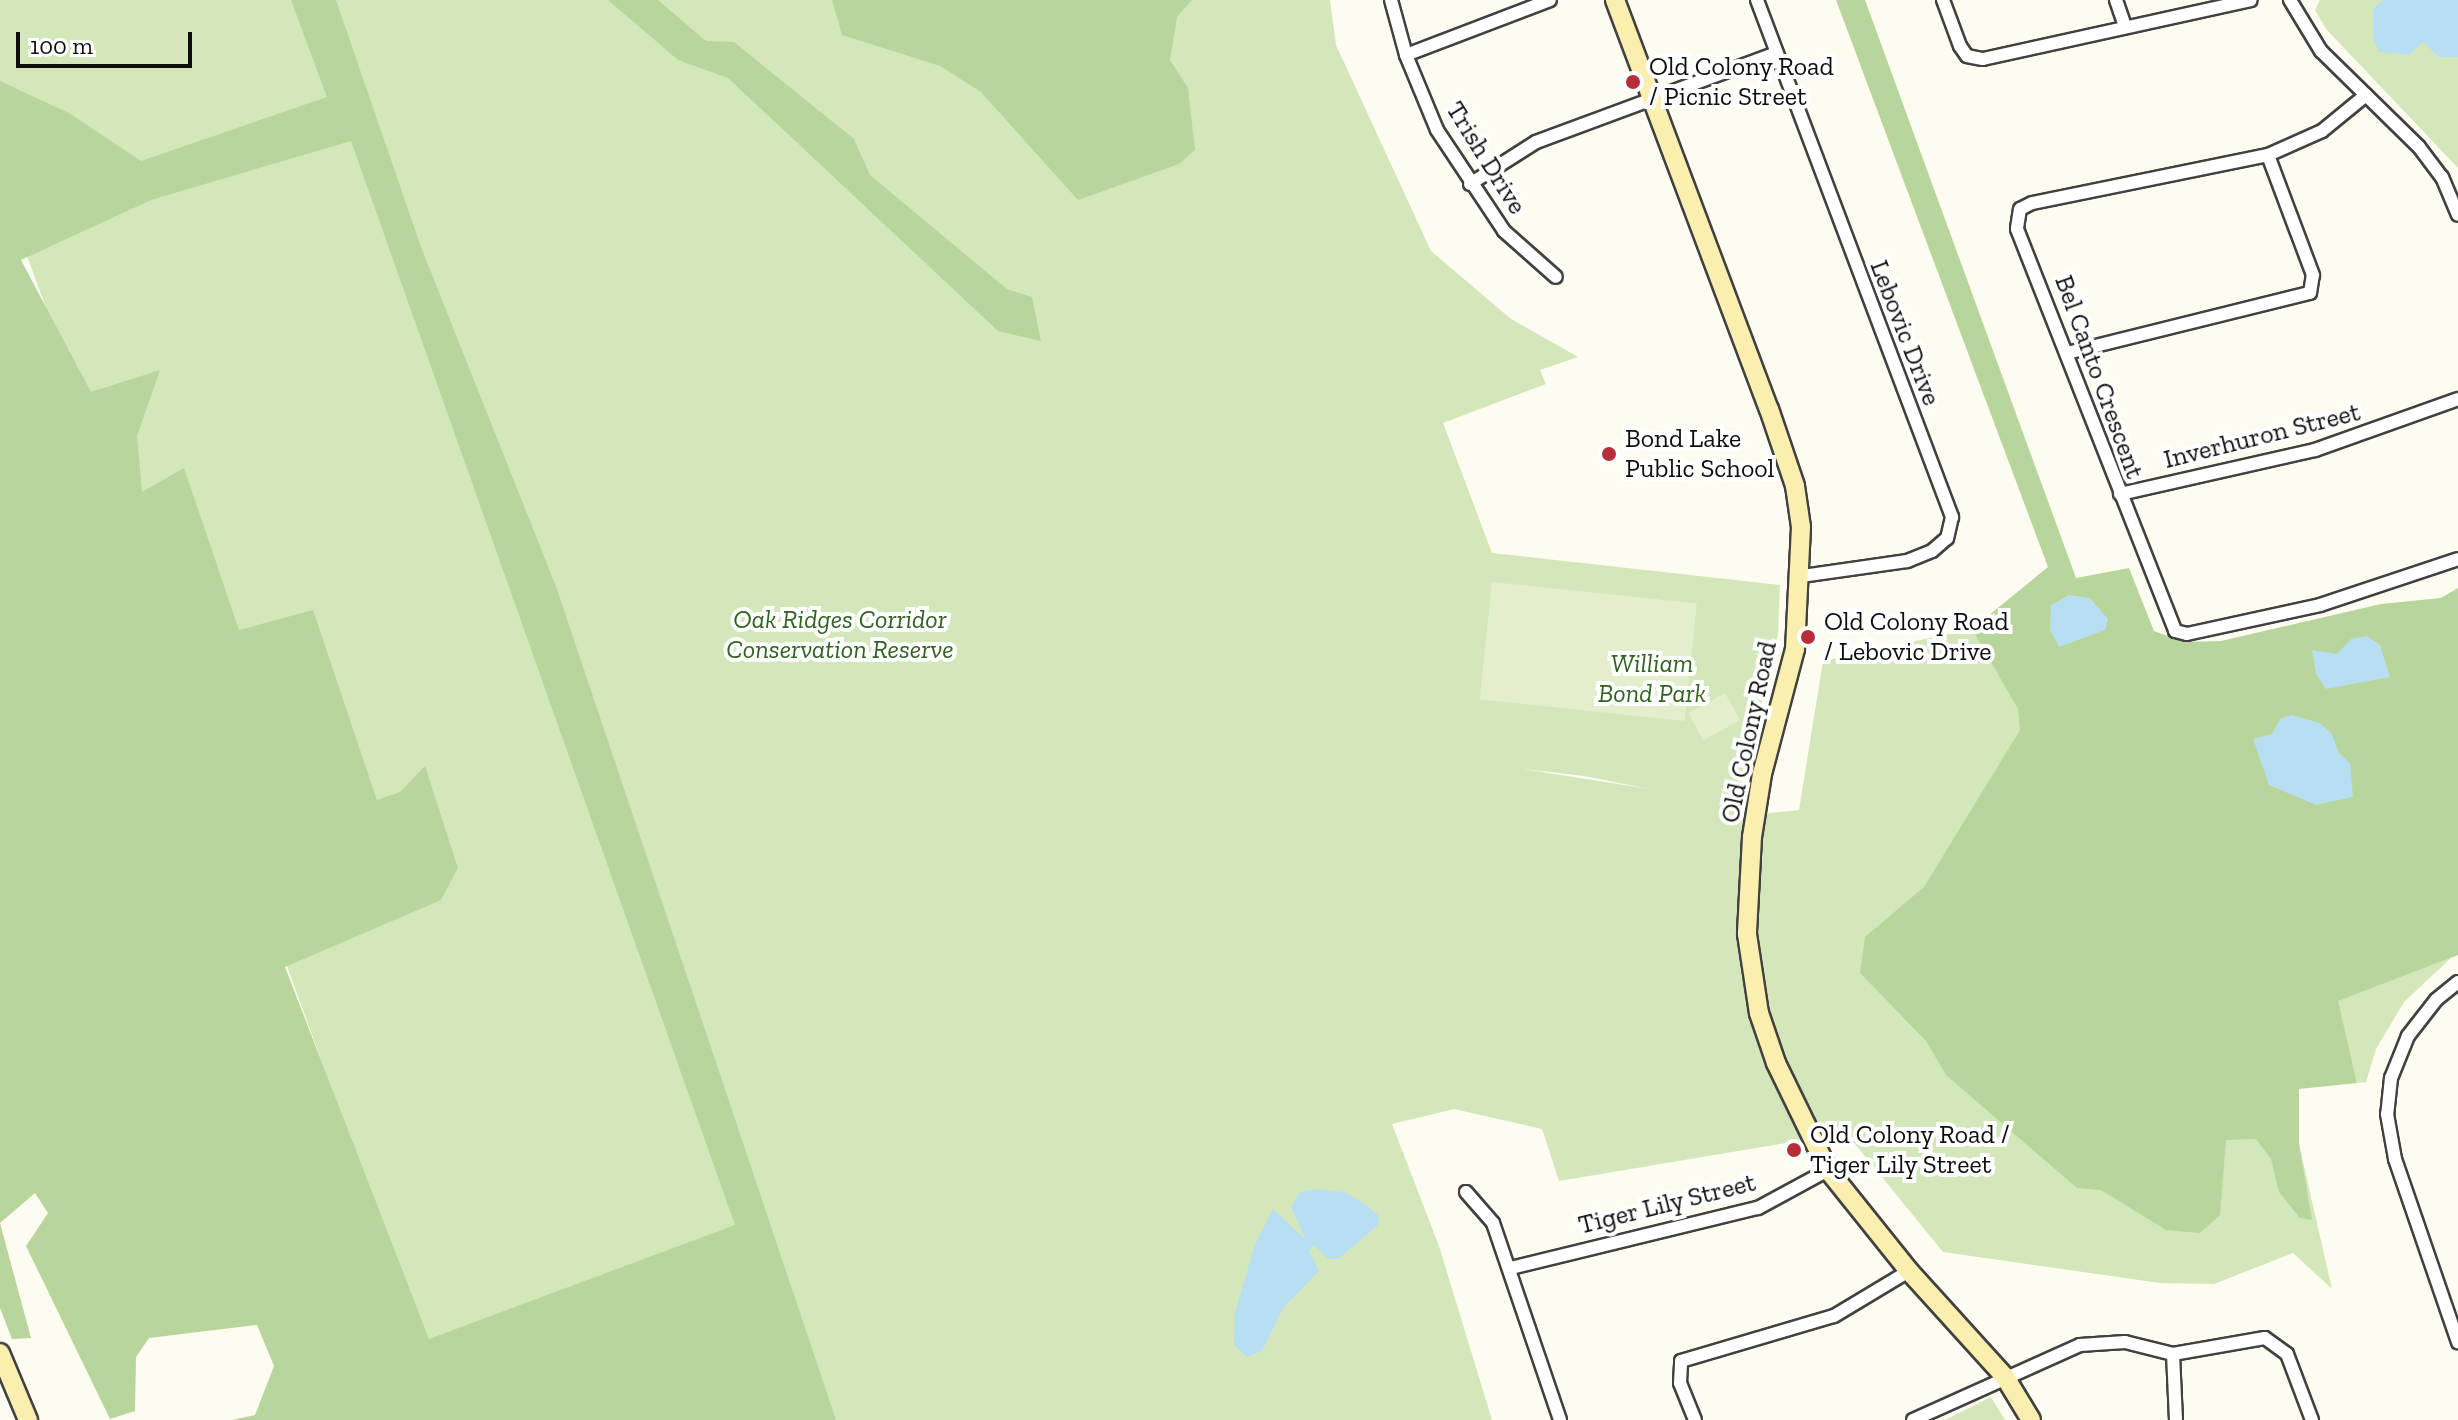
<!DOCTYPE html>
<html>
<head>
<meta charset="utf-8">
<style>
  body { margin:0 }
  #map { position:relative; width:2458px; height:1420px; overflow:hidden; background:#fefbf0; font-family:"Zilla Slab",serif }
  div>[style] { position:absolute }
  .green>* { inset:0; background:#d3e7bb }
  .forest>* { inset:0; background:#b8d69c }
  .pitch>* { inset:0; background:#e4eecd; transform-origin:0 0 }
  .water>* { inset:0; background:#b8def2 }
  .roads { filter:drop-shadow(2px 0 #414141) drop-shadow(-2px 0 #414141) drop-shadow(0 2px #414141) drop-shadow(0 -2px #414141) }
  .street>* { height:12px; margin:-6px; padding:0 6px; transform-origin:6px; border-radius:6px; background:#fff }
  .secondary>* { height:18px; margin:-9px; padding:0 9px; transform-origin:9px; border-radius:9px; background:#faefaf }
  .dots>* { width:22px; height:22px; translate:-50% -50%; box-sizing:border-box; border:4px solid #fff; border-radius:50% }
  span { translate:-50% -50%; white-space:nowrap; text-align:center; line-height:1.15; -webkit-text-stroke:8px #fff; paint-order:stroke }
  .poi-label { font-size:26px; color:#0e0e0e }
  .left { translate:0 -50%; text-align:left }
  .street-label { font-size:26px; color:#0e0e0e }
  .park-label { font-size:26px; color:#316222; font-style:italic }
  .scale { position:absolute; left:16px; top:32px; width:176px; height:36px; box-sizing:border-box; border:4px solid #0e0e0e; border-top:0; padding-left:10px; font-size:24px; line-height:28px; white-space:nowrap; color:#0e0e0e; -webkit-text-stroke:6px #fff; paint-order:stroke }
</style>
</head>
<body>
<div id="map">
  <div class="green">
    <i style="clip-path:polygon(evenodd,0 0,1330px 0,1336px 45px,1431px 251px,1511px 319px,1578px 357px,1540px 370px,1546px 384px,1443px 423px,1492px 553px,1780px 585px,1778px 634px,1734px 817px,1799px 810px,1823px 661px,1972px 629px,2048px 568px,2299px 1089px,2299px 1144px,2332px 1289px,2293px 1253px,2214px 1284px,2160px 1283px,1943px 1252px,1842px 1128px,1792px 1142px,1559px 1181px,1542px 1129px,1454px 1109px,1392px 1124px,1439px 1246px,1492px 1420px,453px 1420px,0 182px,0 0,1515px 768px,1584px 776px,1650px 789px,1516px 768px,1515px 768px)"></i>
    <i style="clip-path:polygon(2320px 0,2458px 0,2458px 168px,2326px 29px,2315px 10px)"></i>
    <i style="clip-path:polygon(2452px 957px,2404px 1002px,2376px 1049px,2366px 1082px,2357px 1083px,2337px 1001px)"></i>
    <i style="clip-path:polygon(1991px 1397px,2005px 1420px,1945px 1420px)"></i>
  </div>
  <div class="forest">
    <i style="clip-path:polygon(evenodd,291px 0,336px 0,421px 247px,557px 589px,836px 1420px,232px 1420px,255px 1415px,274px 1366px,257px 1325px,149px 1338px,136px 1357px,135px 1411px,110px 1419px,26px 1246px,48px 1213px,35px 1193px,0 1223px,31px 1338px,12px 1339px,0 1308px,0 81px,69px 113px,141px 161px,327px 97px,291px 0,351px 141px,735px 1225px,429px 1339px,285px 967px,441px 900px,458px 868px,425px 766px,400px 792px,377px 800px,313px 610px,239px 630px,184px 468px,142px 492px,137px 436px,160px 370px,91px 392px,21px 260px,151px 200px,351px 141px)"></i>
    <i style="clip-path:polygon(608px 0,658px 0,706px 41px,734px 42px,854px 139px,870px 175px,1007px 289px,1032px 297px,1041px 341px,998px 331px,728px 78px,678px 60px)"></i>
    <i style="clip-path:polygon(832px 0,1192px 0,1177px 17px,1170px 60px,1188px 88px,1195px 150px,1179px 164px,1078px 200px,981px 92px,940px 66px,842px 35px)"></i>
    <i style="clip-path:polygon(1836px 0,1865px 0,2076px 578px,2129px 568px,2154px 631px,2184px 642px,2221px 641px,2381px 604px,2441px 598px,2458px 588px,2458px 955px,2338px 1001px,2357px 1083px,2299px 1089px,2299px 1144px,2312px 1220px,2300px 1218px,2279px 1192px,2271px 1159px,2256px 1139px,2226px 1140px,2220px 1215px,2200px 1233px,2166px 1230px,2101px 1190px,2077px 1188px,1946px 1075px,1926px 1041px,1860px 973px,1865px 937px,1924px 887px,2020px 730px,2018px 709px,1972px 629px,2048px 567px)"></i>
  </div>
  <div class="pitch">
    <i style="left:1492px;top:582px;width:206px;height:118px;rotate:6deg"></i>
    <i style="left:1725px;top:693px;width:31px;height:42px;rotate:61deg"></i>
  </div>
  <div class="water">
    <i style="clip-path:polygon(2383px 0,2458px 0,2458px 57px,2439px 57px,2423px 42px,2409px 55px,2379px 52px,2373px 38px,2373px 9px)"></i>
    <i style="clip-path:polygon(2069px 595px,2090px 598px,2108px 619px,2105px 630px,2059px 647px,2050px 630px,2051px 605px)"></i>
    <i style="clip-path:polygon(2367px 636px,2380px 645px,2390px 677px,2326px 689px,2316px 674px,2312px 650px,2337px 654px,2351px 639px)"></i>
    <i style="clip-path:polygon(2291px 715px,2320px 723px,2332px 734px,2339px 753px,2350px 763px,2353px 797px,2316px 805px,2269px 785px,2253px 739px,2272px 734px,2280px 719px)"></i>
    <i style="clip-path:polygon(1316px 1189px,1344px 1192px,1362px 1202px,1378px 1215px,1379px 1224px,1338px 1259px,1328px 1259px,1314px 1246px,1309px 1250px,1319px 1271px,1283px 1308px,1262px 1351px,1247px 1357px,1234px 1345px,1235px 1313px,1255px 1244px,1273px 1209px,1306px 1240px,1291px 1207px,1300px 1192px)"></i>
  </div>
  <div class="roads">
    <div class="street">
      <i style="left:1391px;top:0;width:57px;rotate:74.7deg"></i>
      <i style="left:1406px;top:55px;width:81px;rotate:67.5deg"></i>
      <i style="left:1437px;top:130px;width:121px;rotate:56.4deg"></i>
      <i style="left:1504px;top:231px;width:69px;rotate:41.5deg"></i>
      <i style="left:1757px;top:0;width:553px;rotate:69.33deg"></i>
      <i style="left:1952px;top:517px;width:22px;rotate:103deg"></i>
      <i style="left:1947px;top:538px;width:20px;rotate:139deg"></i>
      <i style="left:1932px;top:551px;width:27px;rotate:158deg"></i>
      <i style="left:1907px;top:561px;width:107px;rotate:171.9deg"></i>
      <i style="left:1943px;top:0;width:49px;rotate:69.7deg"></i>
      <i style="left:1960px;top:46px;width:12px;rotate:55deg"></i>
      <i style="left:1967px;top:56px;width:16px;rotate:11deg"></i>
      <i style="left:1983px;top:59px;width:274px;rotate:-12.4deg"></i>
      <i style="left:2116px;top:0;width:28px;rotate:71deg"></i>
      <i style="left:2290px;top:0;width:60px;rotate:58.7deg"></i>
      <i style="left:2321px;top:51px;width:137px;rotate:44.4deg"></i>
      <i style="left:2419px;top:147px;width:38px;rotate:53deg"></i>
      <i style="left:2442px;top:177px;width:41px;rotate:67.2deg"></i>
      <i style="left:1406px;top:55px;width:154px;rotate:-20.9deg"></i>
      <i style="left:2366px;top:95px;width:57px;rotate:140.7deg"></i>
      <i style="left:2322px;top:131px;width:59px;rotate:156deg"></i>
      <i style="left:2268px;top:155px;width:241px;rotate:168.5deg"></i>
      <i style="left:2032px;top:203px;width:13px;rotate:153deg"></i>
      <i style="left:2020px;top:209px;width:20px;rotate:99deg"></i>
      <i style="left:2017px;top:229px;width:432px;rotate:68.5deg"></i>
      <i style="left:2175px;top:631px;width:12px;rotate:14deg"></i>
      <i style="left:2187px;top:634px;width:136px;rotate:-12.3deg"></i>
      <i style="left:2320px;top:605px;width:145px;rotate:-18.4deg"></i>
      <i style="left:1470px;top:184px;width:78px;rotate:-32.5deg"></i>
      <i style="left:1536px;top:142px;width:256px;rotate:-20.3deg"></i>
      <i style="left:2067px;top:353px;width:250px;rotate:-13.9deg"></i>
      <i style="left:2310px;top:293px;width:18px;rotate:-81deg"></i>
      <i style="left:2313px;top:275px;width:128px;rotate:-110.6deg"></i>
      <i style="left:2120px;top:494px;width:200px;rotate:-12.7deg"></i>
      <i style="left:2315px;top:450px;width:152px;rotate:-19.6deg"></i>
      <i style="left:2458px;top:982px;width:28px;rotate:141deg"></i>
      <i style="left:2436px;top:1000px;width:46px;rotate:127.9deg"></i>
      <i style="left:2408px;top:1036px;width:45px;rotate:112deg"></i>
      <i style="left:2391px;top:1078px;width:36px;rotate:96deg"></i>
      <i style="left:2387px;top:1114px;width:46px;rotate:79.9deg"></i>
      <i style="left:2395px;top:1159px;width:194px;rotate:71deg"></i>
      <i style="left:1466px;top:1192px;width:41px;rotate:48.9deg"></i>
      <i style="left:1493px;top:1223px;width:208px;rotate:71.2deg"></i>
      <i style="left:1511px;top:1268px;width:254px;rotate:-13.7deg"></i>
      <i style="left:1758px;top:1208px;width:80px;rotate:-28.5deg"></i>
      <i style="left:2173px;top:1354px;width:66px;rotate:87.4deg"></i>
      <i style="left:1695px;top:1420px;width:40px;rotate:-112deg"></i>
      <i style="left:1680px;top:1383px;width:22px;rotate:-87deg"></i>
      <i style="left:1681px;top:1361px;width:159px;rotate:-16.4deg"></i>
      <i style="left:1834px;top:1316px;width:87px;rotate:-31deg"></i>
      <i style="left:1913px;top:1420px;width:183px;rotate:-24.2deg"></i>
      <i style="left:2080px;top:1345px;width:45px;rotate:-3.8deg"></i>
      <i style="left:2125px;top:1342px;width:49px;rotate:14deg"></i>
      <i style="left:2173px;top:1354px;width:93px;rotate:-9.9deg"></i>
      <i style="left:2265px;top:1338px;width:27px;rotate:36deg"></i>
      <i style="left:2287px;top:1354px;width:71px;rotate:69.3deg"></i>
    </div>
    <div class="secondary">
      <i style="left:1615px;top:0;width:437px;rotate:69.4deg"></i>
      <i style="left:1769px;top:409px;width:81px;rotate:71.3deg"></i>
      <i style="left:1795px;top:486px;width:41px;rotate:81.7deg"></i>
      <i style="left:1801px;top:527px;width:122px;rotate:92.8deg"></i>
      <i style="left:1795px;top:649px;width:129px;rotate:104.8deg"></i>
      <i style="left:1762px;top:774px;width:64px;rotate:99deg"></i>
      <i style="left:1752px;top:837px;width:97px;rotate:93deg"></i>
      <i style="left:1747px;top:934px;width:80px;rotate:81.4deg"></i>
      <i style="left:1759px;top:1013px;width:53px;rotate:71.2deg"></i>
      <i style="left:1776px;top:1063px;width:119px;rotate:64.1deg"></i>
      <i style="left:1828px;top:1170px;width:129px;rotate:51.3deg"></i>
      <i style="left:1909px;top:1271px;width:143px;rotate:47.8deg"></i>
      <i style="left:2005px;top:1377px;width:50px;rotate:58.8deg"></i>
      <i style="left:0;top:1353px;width:73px;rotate:67.3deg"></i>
    </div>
  </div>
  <div class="dots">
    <i style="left:1633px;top:82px;background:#b62e39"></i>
    <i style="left:1609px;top:454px;background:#b62e39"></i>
    <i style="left:1808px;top:637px;background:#b62e39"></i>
    <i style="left:1794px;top:1150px;background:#b62e39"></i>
  </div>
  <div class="poi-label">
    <span class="left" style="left:1649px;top:82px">Old Colony Road<br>/ Picnic Street</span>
    <span class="left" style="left:1625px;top:454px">Bond Lake<br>Public School</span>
    <span class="left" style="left:1824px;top:637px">Old Colony Road<br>/ Lebovic Drive</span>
    <span class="left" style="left:1810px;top:1150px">Old Colony Road /<br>Tiger Lily Street</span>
  </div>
  <div class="street-label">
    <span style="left:1486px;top:158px;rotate:58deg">Trish Drive</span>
    <span style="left:1905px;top:333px;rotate:69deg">Lebovic Drive</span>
    <span style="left:2099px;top:377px;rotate:70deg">Bel Canto Crescent</span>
    <span style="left:2262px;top:436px;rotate:-14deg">Inverhuron Street</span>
    <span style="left:1749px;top:732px;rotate:-78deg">Old Colony Road</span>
    <span style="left:1667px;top:1204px;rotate:-14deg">Tiger Lily Street</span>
  </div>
  <div class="park-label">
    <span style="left:840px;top:635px">Oak Ridges Corridor<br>Conservation Reserve</span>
    <span style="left:1652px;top:679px">William<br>Bond Park</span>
  </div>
  <div class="scale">100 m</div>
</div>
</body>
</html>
